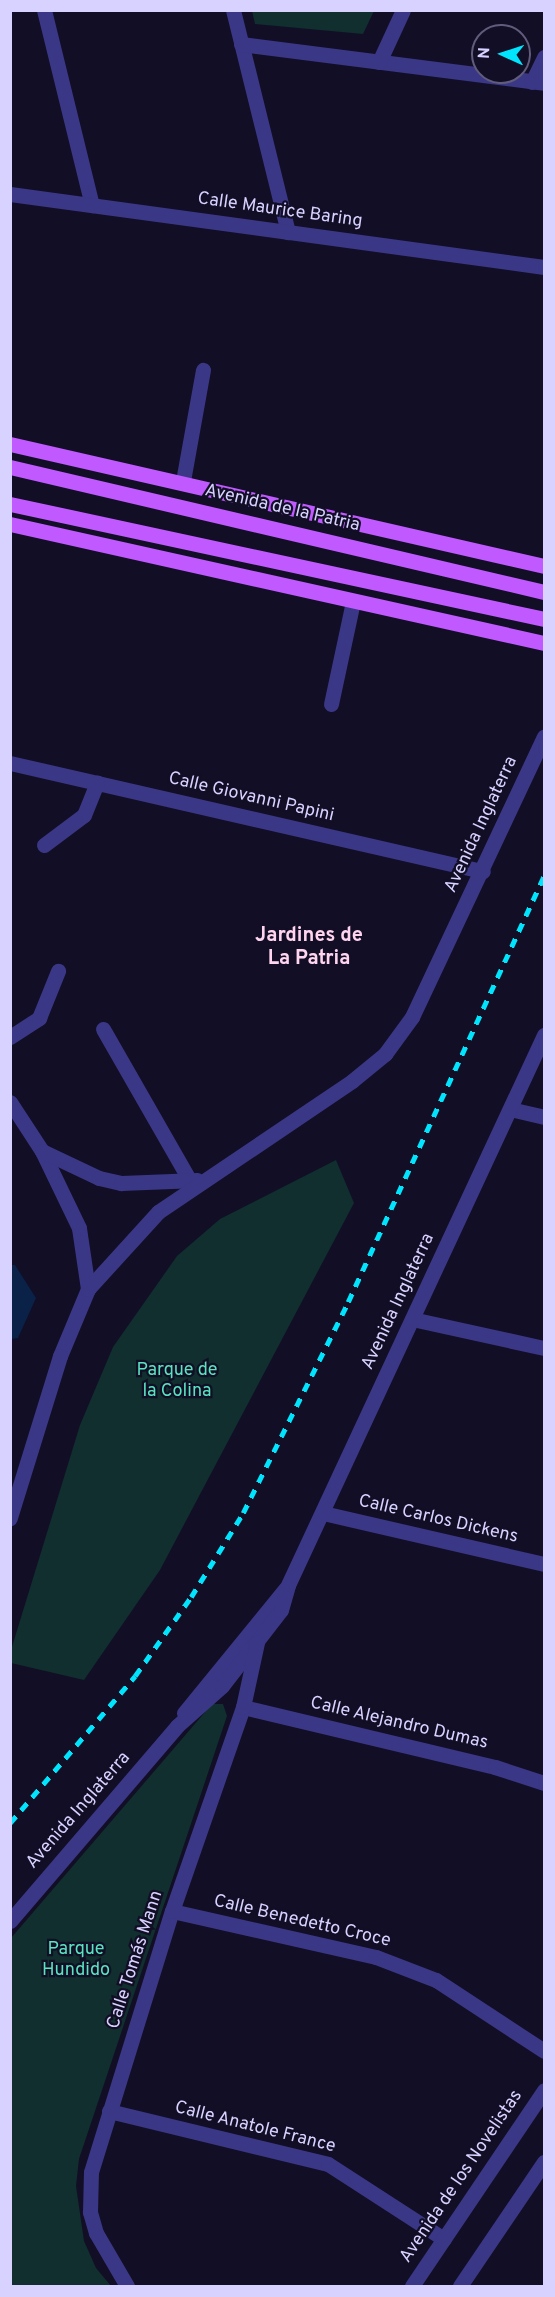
<!DOCTYPE html>
<html>
<head>
<meta charset="utf-8">
<style>
  body { margin:0 }
  #map { position:relative; width:555px; height:2297px; overflow:hidden; background:#120e25; font-family:Overpass,sans-serif }
  div>[style] { position:absolute }
  .green>* { inset:0; background:#102f2e }
  .water>* { inset:0; background:#0a2148 }
  .minor>* { height:15px; margin:-7.5px; padding:0 7.5px; transform-origin:7.5px; border-radius:7.5px; background:#3a3786 }
  .major>* { height:15px; margin:-7.5px; padding:0 7.5px; transform-origin:7.5px; border-radius:7.5px; background:#c059ff }
  .rail>* { height:4.5px; margin-top:-2.25px; transform-origin:0; background:repeating-linear-gradient(90deg,#00e4fd 0 9px,transparent 0 17px) }
  span { translate:-50% -50%; white-space:nowrap; text-align:center; line-height:1.15; -webkit-text-stroke:4.5px #120e25; paint-order:stroke }
  .street-label { font-size:18px; color:#d7d2ff }
  .park-label { font-size:18px; color:#59e4c1 }
  .neighbourhood-label { font-size:20px; color:#ffd4ef; font-weight:700 }
  .frame { position:absolute; inset:0; border:12px solid #d7d2ff; pointer-events:none }
  .north { position:absolute; left:471px; top:24px; width:60px; height:60px; box-sizing:border-box; background:#120e25; border:2px solid #615c7c; border-radius:50%; rotate:273deg; font-size:16px; font-weight:700; line-height:24px; text-align:center; color:#d7d2ff }
  .north::after { content:''; display:block; margin:auto; width:21px; height:27px; background:#00e4fd; clip-path:polygon(50% 0,100% 100%,50% 72%,0 100%) }
</style>
</head>
<body>
<div id="map">
  <div class="green">
    <i style="clip-path:polygon(252px 11px,252px 10px,374px 11px,363px 34px,255px 24px)"></i>
    <i style="clip-path:polygon(336px 1160px,354px 1203px,160px 1570px,84px 1680px,11px 1663px,11px 1650px,80px 1425px,113px 1347px,177px 1256px,220px 1219px)"></i>
    <i style="clip-path:polygon(212px 1704px,223px 1704px,227px 1716px,79px 2159px,76px 2186px,84px 2241px,96px 2268px,111px 2286px,11px 2286px,11px 1938px)"></i>
  </div>
  <div class="water">
    <i style="clip-path:polygon(11px 1265px,15px 1265px,36px 1298px,18px 1338px,11px 1339px)"></i>
  </div>
  <div class="minor">
    <i style="left:44px;top:10px;width:201px;rotate:76.2deg"></i>
    <i style="left:233px;top:10px;width:229px;rotate:76.1deg"></i>
    <i style="left:241px;top:44px;width:305px;rotate:7.3deg"></i>
    <i style="left:379px;top:62px;width:57px;rotate:-65.2deg"></i>
    <i style="left:532px;top:82px;width:28px;rotate:-64deg"></i>
    <i style="left:10px;top:194px;width:539px;rotate:7.78deg"></i>
    <i style="left:183px;top:481px;width:113px;rotate:-79.8deg"></i>
    <i style="left:331px;top:704px;width:105px;rotate:-77.9deg"></i>
    <i style="left:10px;top:763px;width:485px;rotate:12.9deg"></i>
    <i style="left:44px;top:845px;width:50px;rotate:-36.9deg"></i>
    <i style="left:84px;top:815px;width:35px;rotate:-68deg"></i>
    <i style="left:103px;top:1029px;width:175px;rotate:60.2deg"></i>
    <i style="left:10px;top:1037px;width:35px;rotate:-33deg"></i>
    <i style="left:39px;top:1018px;width:51px;rotate:-68deg"></i>
    <i style="left:10px;top:1102px;width:59px;rotate:56.9deg"></i>
    <i style="left:42px;top:1151px;width:85px;rotate:64.3deg"></i>
    <i style="left:79px;top:1228px;width:62px;rotate:81.6deg"></i>
    <i style="left:88px;top:1289px;width:73px;rotate:112.7deg"></i>
    <i style="left:60px;top:1356px;width:170px;rotate:107.2deg"></i>
    <i style="left:510px;top:1109px;width:35px;rotate:13deg"></i>
    <i style="left:42px;top:1151px;width:63px;rotate:25.3deg"></i>
    <i style="left:99px;top:1178px;width:23px;rotate:13deg"></i>
    <i style="left:121px;top:1183px;width:76px;rotate:-2.3deg"></i>
    <i style="left:88px;top:1289px;width:104px;rotate:-47.7deg"></i>
    <i style="left:158px;top:1212px;width:234px;rotate:-34deg"></i>
    <i style="left:352px;top:1081px;width:43px;rotate:-39.3deg"></i>
    <i style="left:385px;top:1054px;width:46px;rotate:-53.9deg"></i>
    <i style="left:412px;top:1017px;width:310px;rotate:-64.8deg"></i>
    <i style="left:412px;top:1319px;width:135px;rotate:12.4deg"></i>
    <i style="left:323px;top:1513px;width:227px;rotate:13deg"></i>
    <i style="left:243px;top:1707px;width:259px;rotate:13.4deg"></i>
    <i style="left:495px;top:1767px;width:52px;rotate:18.1deg"></i>
    <i style="left:184px;top:1713px;width:161px;rotate:-50.8deg"></i>
    <i style="left:172px;top:1911px;width:209px;rotate:12.7deg"></i>
    <i style="left:376px;top:1957px;width:64px;rotate:21deg"></i>
    <i style="left:436px;top:1980px;width:129px;rotate:33.3deg"></i>
    <i style="left:10px;top:1921px;width:257px;rotate:-49.4deg"></i>
    <i style="left:177px;top:1726px;width:60px;rotate:-41.6deg"></i>
    <i style="left:222px;top:1686px;width:96px;rotate:-52.2deg"></i>
    <i style="left:281px;top:1610px;width:26px;rotate:-74deg"></i>
    <i style="left:288px;top:1585px;width:607px;rotate:-65.04deg"></i>
    <i style="left:109px;top:2111px;width:225px;rotate:13.6deg"></i>
    <i style="left:328px;top:2164px;width:138px;rotate:32.9deg"></i>
    <i style="left:127px;top:2286px;width:61px;rotate:-120.3deg"></i>
    <i style="left:96px;top:2233px;width:22px;rotate:-106deg"></i>
    <i style="left:90px;top:2212px;width:40px;rotate:-88.6deg"></i>
    <i style="left:91px;top:2172px;width:273px;rotate:-72.8deg"></i>
    <i style="left:172px;top:1911px;width:216px;rotate:-70.8deg"></i>
    <i style="left:243px;top:1707px;width:66px;rotate:-77.7deg"></i>
    <i style="left:412px;top:2286px;width:236px;rotate:-56deg"></i>
    <i style="left:460px;top:2286px;width:150px;rotate:-55.9deg"></i>
  </div>
  <div class="major">
    <i style="left:10px;top:444px;width:548px;rotate:12.87deg"></i>
    <i style="left:10px;top:467px;width:548px;rotate:13.17deg"></i>
    <i style="left:10px;top:504px;width:546px;rotate:12.15deg"></i>
    <i style="left:10px;top:524px;width:547px;rotate:12.56deg"></i>
  </div>
  <div class="rail">
    <i style="left:10px;top:1823px;width:193px;rotate:-49.6deg"></i>
    <i style="left:135px;top:1676px;width:97px;rotate:-54.7deg"></i>
    <i style="left:191px;top:1597px;width:99px;rotate:-58.2deg"></i>
    <i style="left:243px;top:1513px;width:236px;rotate:-63.5deg"></i>
    <i style="left:348px;top:1302px;width:470px;rotate:-65.3deg"></i>
  </div>
  <div class="street-label">
    <span style="left:280px;top:211px;rotate:8deg">Calle Maurice Baring</span>
    <span style="left:282px;top:509px;rotate:13deg">Avenida de la Patria</span>
    <span style="left:251px;top:798px;rotate:13deg">Calle Giovanni Papini</span>
    <span style="left:482px;top:825px;rotate:-65deg">Avenida Inglaterra</span>
    <span style="left:399px;top:1302px;rotate:-65deg">Avenida Inglaterra</span>
    <span style="left:438px;top:1520px;rotate:13deg">Calle Carlos Dickens</span>
    <span style="left:399px;top:1724px;rotate:13deg">Calle Alejandro Dumas</span>
    <span style="left:79px;top:1811px;rotate:-49deg">Avenida Inglaterra</span>
    <span style="left:302px;top:1922px;rotate:13deg">Calle Benedetto Croce</span>
    <span style="left:136px;top:1960px;rotate:-72deg">Calle Tomás Mann</span>
    <span style="left:255px;top:2128px;rotate:14deg">Calle Anatole France</span>
    <span style="left:462px;top:2177px;rotate:-56deg">Avenida de los Novelistas</span>
  </div>
  <div class="park-label">
    <span style="left:177px;top:1382px">Parque de<br>la Colina</span>
    <span style="left:76px;top:1961px">Parque<br>Hundido</span>
  </div>
  <div class="neighbourhood-label">
    <span style="left:309px;top:948px">Jardines de<br>La Patria</span>
  </div>
  <div class="frame"></div>
  <div class="north">N</div>
</div>
</body>
</html>
